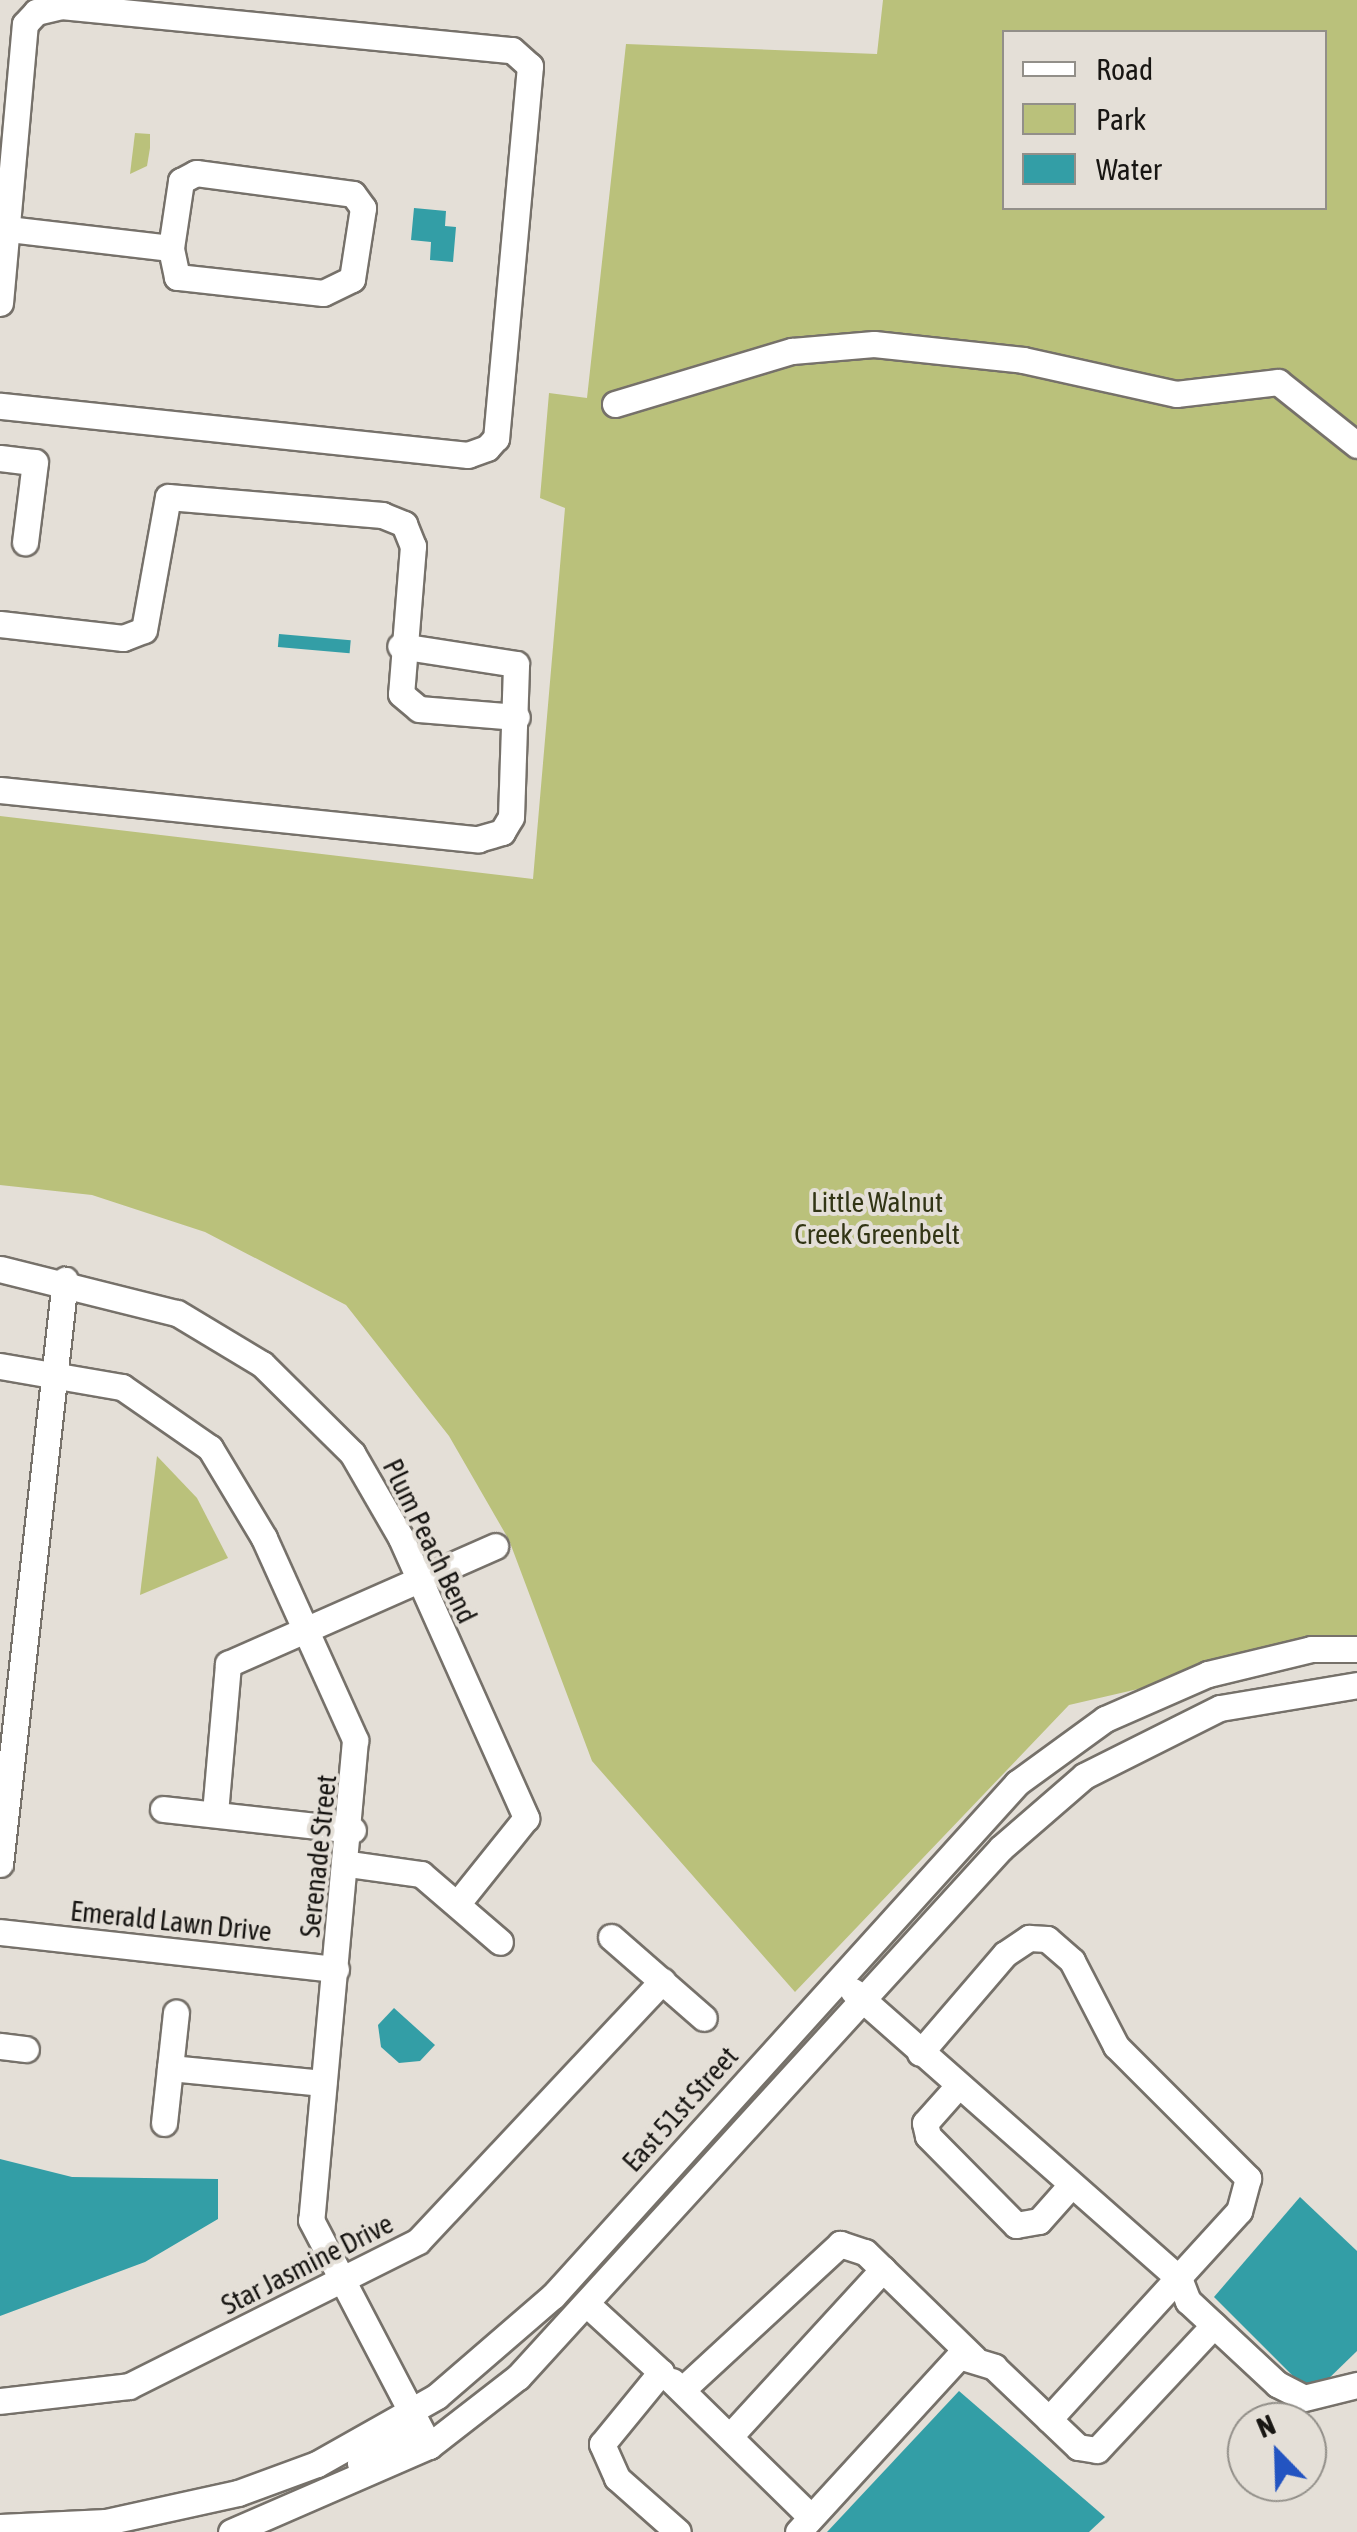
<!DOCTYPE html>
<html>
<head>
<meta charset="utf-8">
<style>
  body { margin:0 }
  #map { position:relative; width:1357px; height:2532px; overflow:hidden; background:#e4dfd7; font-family:"Asap Condensed",sans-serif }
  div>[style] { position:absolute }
  .green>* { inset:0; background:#bac17b }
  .water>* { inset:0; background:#339ea6; transform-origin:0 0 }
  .roads { filter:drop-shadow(2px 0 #76716a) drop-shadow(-2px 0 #76716a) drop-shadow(0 2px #76716a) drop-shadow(0 -2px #76716a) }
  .minor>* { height:25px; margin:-12.5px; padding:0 12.5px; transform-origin:12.5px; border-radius:12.5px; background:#fff }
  span { translate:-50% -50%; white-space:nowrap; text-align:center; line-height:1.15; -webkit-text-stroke:8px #e4dfd7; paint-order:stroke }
  .park-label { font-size:28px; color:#323515 }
  .street-label { font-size:28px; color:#181613 }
  .legend { position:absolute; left:1002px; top:30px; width:325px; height:180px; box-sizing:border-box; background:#e4dfd7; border:2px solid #928f89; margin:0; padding:12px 18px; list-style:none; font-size:30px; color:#181613 }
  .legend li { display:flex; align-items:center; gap:20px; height:50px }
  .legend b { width:50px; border:2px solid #928f89 }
  .north { position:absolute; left:1227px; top:2402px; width:100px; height:100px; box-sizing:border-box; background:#e4dfd7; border:2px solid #928f89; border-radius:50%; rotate:337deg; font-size:28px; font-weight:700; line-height:40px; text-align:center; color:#181613 }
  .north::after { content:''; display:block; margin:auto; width:35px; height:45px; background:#2354c1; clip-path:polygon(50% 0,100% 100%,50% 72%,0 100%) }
</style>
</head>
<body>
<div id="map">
  <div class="green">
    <i style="clip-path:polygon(evenodd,883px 0,1357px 0,1357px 1650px,1311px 1649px,1069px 1705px,795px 1992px,592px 1761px,509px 1540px,449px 1436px,346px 1305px,205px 1232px,92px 1195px,0 1185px,0 816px,533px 879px,565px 508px,540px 498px,549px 393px,587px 398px,626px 44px,877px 54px,883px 0,1004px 32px,1324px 32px,1324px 208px,1004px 208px,1004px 32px)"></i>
    <i style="clip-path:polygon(135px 133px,150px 134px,150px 148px,147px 166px,130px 174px)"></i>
    <i style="clip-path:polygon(157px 1456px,197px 1498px,228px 1558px,140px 1595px)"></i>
  </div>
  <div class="water">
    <i style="clip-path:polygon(414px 208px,446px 211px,445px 226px,456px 227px,453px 262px,430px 260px,431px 242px,411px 240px)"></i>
    <i style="left:279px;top:634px;width:72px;height:13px;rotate:5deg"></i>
    <i style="clip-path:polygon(394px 2008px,435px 2045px,420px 2061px,399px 2063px,381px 2047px,378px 2025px)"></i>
    <i style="clip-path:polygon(0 2159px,72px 2177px,218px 2179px,218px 2219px,145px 2262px,0 2316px)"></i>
    <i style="clip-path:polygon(1300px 2197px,1357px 2251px,1357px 2351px,1321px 2386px,1302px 2385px,1214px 2297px)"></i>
    <i style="clip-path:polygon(959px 2391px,1105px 2517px,1089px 2532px,827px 2532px)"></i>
  </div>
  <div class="roads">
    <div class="minor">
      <i style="left:196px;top:173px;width:158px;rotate:7.6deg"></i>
      <i style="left:353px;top:194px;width:17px;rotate:54deg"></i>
      <i style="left:363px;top:208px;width:72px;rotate:98.8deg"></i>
      <i style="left:352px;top:279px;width:32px;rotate:154deg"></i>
      <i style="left:323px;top:293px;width:147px;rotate:-173.7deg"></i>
      <i style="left:177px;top:277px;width:30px;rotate:-102deg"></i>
      <i style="left:171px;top:248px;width:68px;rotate:-81.5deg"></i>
      <i style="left:181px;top:181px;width:17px;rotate:-28deg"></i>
      <i style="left:9px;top:229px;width:163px;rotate:6.7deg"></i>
      <i style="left:0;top:303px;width:280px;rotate:-84.9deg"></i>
      <i style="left:25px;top:24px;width:16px;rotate:-47deg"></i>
      <i style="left:36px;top:12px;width:26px;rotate:-13deg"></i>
      <i style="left:61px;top:6px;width:453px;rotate:5.6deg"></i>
      <i style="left:512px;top:50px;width:24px;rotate:42deg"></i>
      <i style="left:530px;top:66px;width:374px;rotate:95.2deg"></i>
      <i style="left:496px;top:438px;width:13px;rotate:132deg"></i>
      <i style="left:487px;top:448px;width:20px;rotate:160deg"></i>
      <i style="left:468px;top:455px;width:471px;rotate:-174deg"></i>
      <i style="left:615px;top:404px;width:185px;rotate:-16.7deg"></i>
      <i style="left:792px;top:351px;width:82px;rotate:-4.9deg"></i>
      <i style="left:874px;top:344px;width:150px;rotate:6.1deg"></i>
      <i style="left:1023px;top:360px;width:157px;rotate:12.5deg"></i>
      <i style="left:1176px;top:394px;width:103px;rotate:-6.7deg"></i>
      <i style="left:1278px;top:382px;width:101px;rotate:38.6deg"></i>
      <i style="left:0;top:458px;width:35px;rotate:7deg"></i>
      <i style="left:35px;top:462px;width:81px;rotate:97.1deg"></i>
      <i style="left:0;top:624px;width:124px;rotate:6.5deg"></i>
      <i style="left:123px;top:638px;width:22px;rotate:-21deg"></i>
      <i style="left:144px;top:630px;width:135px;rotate:-79.8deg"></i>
      <i style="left:168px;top:497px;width:215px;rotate:4.8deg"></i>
      <i style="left:382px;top:515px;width:24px;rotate:22deg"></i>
      <i style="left:404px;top:524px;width:24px;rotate:68deg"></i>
      <i style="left:413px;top:546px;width:148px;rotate:94.6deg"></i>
      <i style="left:401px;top:694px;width:23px;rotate:40deg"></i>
      <i style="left:419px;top:709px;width:98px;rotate:4.7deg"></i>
      <i style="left:0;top:790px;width:481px;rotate:5.9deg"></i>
      <i style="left:478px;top:839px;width:25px;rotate:-16deg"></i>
      <i style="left:502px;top:832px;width:17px;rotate:-59deg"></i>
      <i style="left:511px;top:817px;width:153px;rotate:-88.1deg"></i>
      <i style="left:516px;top:664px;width:117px;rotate:-171.2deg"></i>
      <i style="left:0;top:1269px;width:182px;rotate:14deg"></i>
      <i style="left:177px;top:1313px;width:99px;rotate:31deg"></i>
      <i style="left:262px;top:1364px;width:127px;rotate:44.7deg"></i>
      <i style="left:352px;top:1453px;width:98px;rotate:60deg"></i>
      <i style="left:401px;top:1538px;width:307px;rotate:65.9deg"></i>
      <i style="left:526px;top:1818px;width:109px;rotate:128.7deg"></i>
      <i style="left:0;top:1366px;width:124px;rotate:9.8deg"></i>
      <i style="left:122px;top:1387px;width:107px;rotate:34.7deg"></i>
      <i style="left:210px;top:1448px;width:105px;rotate:59deg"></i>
      <i style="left:264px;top:1538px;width:222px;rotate:65.7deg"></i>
      <i style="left:355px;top:1740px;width:482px;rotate:95.2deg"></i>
      <i style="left:311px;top:2220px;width:255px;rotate:62.4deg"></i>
      <i style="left:163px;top:1809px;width:191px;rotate:6.3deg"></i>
      <i style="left:215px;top:1813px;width:150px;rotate:-85deg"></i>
      <i style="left:228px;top:1664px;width:292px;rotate:-23.8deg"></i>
      <i style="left:0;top:1864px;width:588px;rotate:-83.65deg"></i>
      <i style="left:349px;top:1864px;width:73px;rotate:7.9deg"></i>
      <i style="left:421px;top:1874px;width:104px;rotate:40.7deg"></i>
      <i style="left:0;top:1932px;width:338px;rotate:6.3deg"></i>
      <i style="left:611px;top:1937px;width:123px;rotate:41.1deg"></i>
      <i style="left:853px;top:1991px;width:434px;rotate:41.4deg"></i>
      <i style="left:1179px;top:2278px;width:25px;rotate:69deg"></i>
      <i style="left:1188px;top:2301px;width:122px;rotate:43deg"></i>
      <i style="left:1277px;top:2384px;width:30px;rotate:27deg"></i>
      <i style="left:1304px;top:2398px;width:55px;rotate:-13.8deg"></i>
      <i style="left:0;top:2046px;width:26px;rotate:7deg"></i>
      <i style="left:920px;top:2053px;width:130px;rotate:-49.4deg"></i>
      <i style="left:1005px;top:1954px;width:29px;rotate:-34deg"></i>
      <i style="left:1029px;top:1938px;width:18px;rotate:3deg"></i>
      <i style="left:1047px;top:1939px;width:33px;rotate:41deg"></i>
      <i style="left:1072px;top:1961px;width:96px;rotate:62.6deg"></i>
      <i style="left:1116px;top:2046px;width:187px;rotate:45deg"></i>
      <i style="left:1248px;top:2178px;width:34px;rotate:105deg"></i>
      <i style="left:1239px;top:2211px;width:282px;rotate:132.4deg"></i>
      <i style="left:170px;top:2068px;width:154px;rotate:5.6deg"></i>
      <i style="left:957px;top:2087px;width:48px;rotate:131.6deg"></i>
      <i style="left:925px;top:2123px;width:13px;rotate:77deg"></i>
      <i style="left:928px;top:2136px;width:125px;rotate:45.3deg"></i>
      <i style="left:1016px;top:2225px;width:23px;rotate:-10deg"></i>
      <i style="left:1039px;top:2221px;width:48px;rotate:-48.4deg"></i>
      <i style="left:164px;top:2123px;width:111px;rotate:-83.8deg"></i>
      <i style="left:590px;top:2307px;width:96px;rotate:42.5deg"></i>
      <i style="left:661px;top:2372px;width:93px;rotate:129.3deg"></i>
      <i style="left:602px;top:2444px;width:37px;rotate:66deg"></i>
      <i style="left:617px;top:2478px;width:81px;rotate:41.5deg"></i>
      <i style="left:672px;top:2381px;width:194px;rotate:44.4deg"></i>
      <i style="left:683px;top:2389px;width:214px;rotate:-42.7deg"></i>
      <i style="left:840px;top:2244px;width:26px;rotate:18deg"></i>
      <i style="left:865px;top:2252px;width:152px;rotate:44.2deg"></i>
      <i style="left:0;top:2401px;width:130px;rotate:-6.6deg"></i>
      <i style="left:129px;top:2386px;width:323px;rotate:-26.6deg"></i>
      <i style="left:418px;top:2241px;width:357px;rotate:-46.8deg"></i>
      <i style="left:731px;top:2435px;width:225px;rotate:-47.5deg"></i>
      <i style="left:360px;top:2463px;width:66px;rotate:-30.1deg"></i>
      <i style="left:0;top:2527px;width:106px;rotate:-2.7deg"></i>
      <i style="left:106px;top:2522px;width:135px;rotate:-12.4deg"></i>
      <i style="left:238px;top:2493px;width:84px;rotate:-20.2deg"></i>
      <i style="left:317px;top:2464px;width:138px;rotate:-29.5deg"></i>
      <i style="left:437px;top:2396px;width:153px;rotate:-40.8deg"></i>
      <i style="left:553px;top:2296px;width:692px;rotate:-47.87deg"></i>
      <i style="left:1017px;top:1783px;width:109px;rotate:-36deg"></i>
      <i style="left:1105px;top:1719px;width:112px;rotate:-23.6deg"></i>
      <i style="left:1208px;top:1674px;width:106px;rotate:-13.6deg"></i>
      <i style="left:1311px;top:1649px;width:46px"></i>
      <i style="left:231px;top:2532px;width:216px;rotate:-23.5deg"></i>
      <i style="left:429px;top:2446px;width:113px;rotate:-37.8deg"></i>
      <i style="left:518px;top:2377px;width:716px;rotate:-47.6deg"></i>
      <i style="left:1001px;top:1848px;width:110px;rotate:-40.9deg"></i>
      <i style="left:1084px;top:1776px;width:152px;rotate:-26.6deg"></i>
      <i style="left:1220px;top:1708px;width:139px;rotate:-9.5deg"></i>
      <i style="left:798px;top:2532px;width:239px;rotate:-47.5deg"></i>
      <i style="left:959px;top:2356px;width:37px;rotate:17deg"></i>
      <i style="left:994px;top:2367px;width:116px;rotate:43.6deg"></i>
      <i style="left:1078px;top:2447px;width:19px;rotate:9deg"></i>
      <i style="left:1097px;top:2450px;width:171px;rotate:-46.9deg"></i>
    </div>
  </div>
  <div class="park-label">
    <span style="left:877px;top:1218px">Little Walnut<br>Creek Greenbelt</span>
  </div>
  <div class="street-label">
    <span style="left:430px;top:1541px;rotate:64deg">Plum Peach Bend</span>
    <span style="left:318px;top:1856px;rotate:-84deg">Serenade Street</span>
    <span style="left:171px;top:1921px;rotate:6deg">Emerald Lawn Drive</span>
    <span style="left:680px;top:2109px;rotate:-48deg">East 51st Street</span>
    <span style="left:307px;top:2264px;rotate:-27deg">Star Jasmine Drive</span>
  </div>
  <ul class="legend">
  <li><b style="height:12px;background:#fff"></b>Road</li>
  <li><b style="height:28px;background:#bac17b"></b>Park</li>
  <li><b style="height:28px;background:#339ea6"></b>Water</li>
  </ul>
  <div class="north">N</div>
</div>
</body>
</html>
